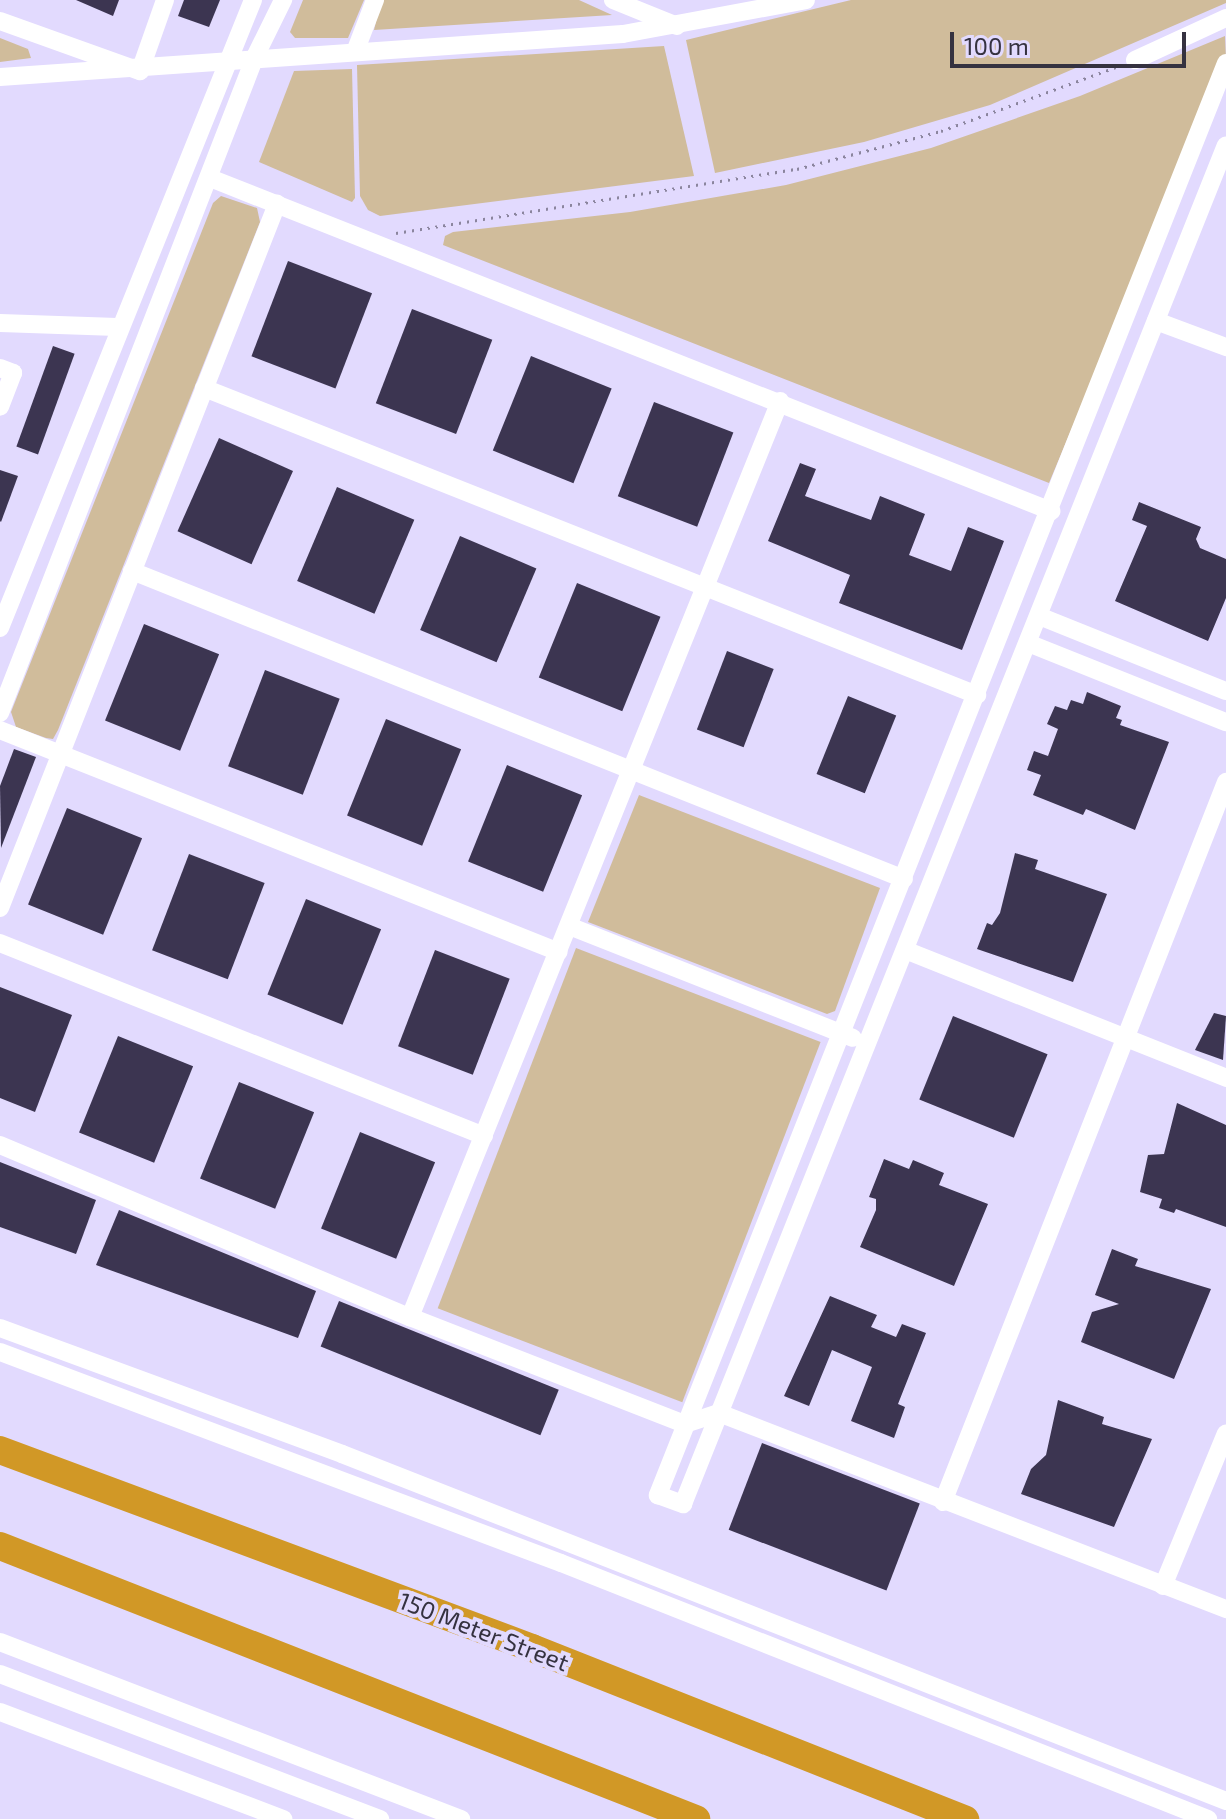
<!DOCTYPE html>
<html>
<head>
<meta charset="utf-8">
<style>
  body { margin:0 }
  #map { position:relative; width:1226px; height:1819px; overflow:hidden; background:#e2dafe; font-family:"Exo 2",sans-serif }
  div>[style] { position:absolute }
  .green>* { inset:0; background:#d0bc9b; transform-origin:0 0 }
  .building>* { inset:0; background:#3c3551; transform-origin:0 0 }
  .path>* { height:3px; margin-top:-1.5px; transform-origin:0; background:repeating-linear-gradient(90deg,#8b859e 0 2px,transparent 0 8px) }
  .minor>* { height:18px; margin:-9px; padding:0 9px; transform-origin:9px; border-radius:9px; background:#fff }
  .highway>* { height:28px; margin:-14px; padding:0 14px; transform-origin:14px; border-radius:14px; background:#d19826 }
  span { translate:-50% -50%; white-space:nowrap; text-align:center; line-height:1.15; -webkit-text-stroke:8px #e2dafe; paint-order:stroke }
  .street-label { font-size:24px; color:#353240 }
  .scale { position:absolute; left:950px; top:32px; width:236px; height:36px; box-sizing:border-box; border:4px solid #353240; border-top:0; padding-left:10px; font-size:24px; line-height:28px; white-space:nowrap; color:#353240; -webkit-text-stroke:6px #e2dafe; paint-order:stroke }
</style>
</head>
<body>
<div id="map">
  <div class="green">
    <i style="clip-path:polygon(303px 0,364px 0,348px 38px,295px 38px,290px 32px)"></i>
    <i style="clip-path:polygon(381px 0,579px 0,612px 15px,374px 30px)"></i>
    <i style="clip-path:polygon(851px 0,1226px 0,1226px 3px,990px 105px,864px 142px,715px 173px,686px 40px)"></i>
    <i style="clip-path:polygon(1225px 36px,1226px 59px,1049px 483px,443px 245px,445px 236px,453px 232px,630px 212px,786px 185px,931px 148px,1080px 96px)"></i>
    <i style="clip-path:polygon(0 38px,28px 49px,31px 58px,0 62px)"></i>
    <i style="clip-path:polygon(664px 46px,694px 176px,380px 216px,368px 210px,360px 196px,357px 65px)"></i>
    <i style="clip-path:polygon(352px 69px,355px 198px,352px 202px,259px 162px,294px 71px)"></i>
    <i style="clip-path:polygon(221px 196px,257px 208px,260px 222px,58px 730px,53px 739px,46px 738px,16px 727px,11px 712px,213px 203px)"></i>
    <i style="clip-path:polygon(639px 795px,880px 888px,835px 1011px,827px 1014px,588px 922px)"></i>
    <i style="left:576px;top:948px;width:262px;height:386px;rotate:21deg"></i>
  </div>
  <div class="building">
    <i style="clip-path:polygon(76px 0,119px 0,113px 16px)"></i>
    <i style="clip-path:polygon(184px 0,220px 0,209px 27px,178px 16px)"></i>
    <i style="left:288px;top:261px;width:90px;height:102px;rotate:21deg"></i>
    <i style="left:412px;top:309px;width:86px;height:101px;rotate:21deg"></i>
    <i style="left:53px;top:346px;width:23px;height:107px;rotate:20deg"></i>
    <i style="left:531px;top:356px;width:87px;height:102px;rotate:22deg"></i>
    <i style="left:654px;top:402px;width:85px;height:101px;rotate:21deg"></i>
    <i style="left:219px;top:438px;width:81px;height:102px;rotate:24deg"></i>
    <i style="clip-path:polygon(800px 463px,816px 469px,805px 496px,871px 520px,880px 496px,925px 514px,909px 555px,951px 571px,968px 527px,1004px 541px,962px 650px,839px 603px,850px 575px,768px 541px)"></i>
    <i style="clip-path:polygon(0 470px,18px 476px,1px 522px,0 521px)"></i>
    <i style="left:337px;top:487px;width:84px;height:102px;rotate:23deg"></i>
    <i style="clip-path:polygon(1139px 502px,1201px 527px,1196px 539px,1200px 548px,1226px 559px,1226px 598px,1208px 641px,1115px 601px,1147px 526px,1132px 520px)"></i>
    <i style="left:460px;top:536px;width:83px;height:102px;rotate:23deg"></i>
    <i style="left:577px;top:583px;width:90px;height:102px;rotate:22deg"></i>
    <i style="left:144px;top:624px;width:81px;height:104px;rotate:22deg"></i>
    <i style="left:727px;top:651px;width:50px;height:84px;rotate:21deg"></i>
    <i style="left:265px;top:670px;width:80px;height:103px;rotate:21deg"></i>
    <i style="clip-path:polygon(1087px 692px,1121px 706px,1116px 718px,1122px 720px,1120px 725px,1169px 742px,1135px 830px,1086px 809px,1083px 815px,1033px 795px,1041px 775px,1027px 770px,1034px 751px,1048px 756px,1058px 729px,1047px 724px,1055px 706px,1067px 710px,1071px 700px,1083px 704px)"></i>
    <i style="left:848px;top:696px;width:52px;height:84px;rotate:22deg"></i>
    <i style="left:386px;top:719px;width:81px;height:104px;rotate:22deg"></i>
    <i style="clip-path:polygon(14px 749px,36px 757px,1px 848px,0 786px)"></i>
    <i style="left:507px;top:765px;width:81px;height:104px;rotate:22deg"></i>
    <i style="left:67px;top:808px;width:81px;height:104px;rotate:22deg"></i>
    <i style="clip-path:polygon(1015px 853px,1038px 860px,1035px 869px,1107px 894px,1073px 982px,977px 949px,987px 923px,992px 925px,1000px 913px)"></i>
    <i style="left:189px;top:854px;width:81px;height:103px;rotate:21deg"></i>
    <i style="left:306px;top:899px;width:81px;height:103px;rotate:22deg"></i>
    <i style="left:435px;top:950px;width:80px;height:103px;rotate:21deg"></i>
    <i style="clip-path:polygon(0 987px,72px 1015px,35px 1112px,0 1098px)"></i>
    <i style="clip-path:polygon(1214px 1013px,1226px 1016px,1223px 1060px,1195px 1050px)"></i>
    <i style="left:953px;top:1016px;width:102px;height:90px;rotate:22deg"></i>
    <i style="left:118px;top:1036px;width:81px;height:104px;rotate:22deg"></i>
    <i style="left:239px;top:1082px;width:81px;height:104px;rotate:22deg"></i>
    <i style="clip-path:polygon(1177px 1103px,1226px 1125px,1226px 1227px,1176px 1209px,1174px 1213px,1159px 1208px,1162px 1199px,1140px 1192px,1148px 1155px,1164px 1154px)"></i>
    <i style="left:360px;top:1132px;width:81px;height:104px;rotate:22deg"></i>
    <i style="clip-path:polygon(884px 1159px,909px 1169px,913px 1160px,944px 1173px,939px 1185px,988px 1204px,954px 1286px,860px 1247px,876px 1210px,876px 1199px,869px 1197px)"></i>
    <i style="clip-path:polygon(0 1162px,96px 1200px,76px 1254px,0 1227px)"></i>
    <i style="clip-path:polygon(119px 1210px,316px 1291px,298px 1338px,96px 1265px)"></i>
    <i style="clip-path:polygon(1112px 1249px,1138px 1259px,1135px 1266px,1211px 1289px,1174px 1379px,1081px 1342px,1092px 1312px,1119px 1304px,1095px 1295px)"></i>
    <i style="clip-path:polygon(830px 1296px,877px 1315px,871px 1327px,896px 1337px,902px 1324px,926px 1333px,898px 1404px,905px 1407px,894px 1438px,851px 1421px,872px 1367px,832px 1350px,809px 1406px,784px 1396px)"></i>
    <i style="left:339px;top:1301px;width:237px;height:49px;rotate:22deg"></i>
    <i style="clip-path:polygon(1058px 1400px,1104px 1417px,1102px 1424px,1152px 1439px,1114px 1527px,1021px 1494px,1031px 1469px,1046px 1455px)"></i>
    <i style="left:762px;top:1443px;width:169px;height:93px;rotate:21deg"></i>
  </div>
  <div class="path">
    <i style="left:396px;top:233px;width:406px;rotate:-9.1deg"></i>
    <i style="left:797px;top:169px;width:149px;rotate:-14.8deg"></i>
    <i style="left:941px;top:131px;width:189px;rotate:-20.1deg"></i>
  </div>
  <div class="minor">
    <i style="left:613px;top:0;width:69px;rotate:22.1deg"></i>
    <i style="left:0;top:21px;width:149px;rotate:19.7deg"></i>
    <i style="left:140px;top:71px;width:75px;rotate:-70.6deg"></i>
    <i style="left:355px;top:52px;width:56px;rotate:-69deg"></i>
    <i style="left:1135px;top:60px;width:100px;rotate:-24.8deg"></i>
    <i style="left:1226px;top:63px;width:1541px;rotate:111.64deg"></i>
    <i style="left:658px;top:1495px;width:27px;rotate:20deg"></i>
    <i style="left:683px;top:1504px;width:1463px;rotate:-68.22deg"></i>
    <i style="left:0;top:77px;width:624px;rotate:-3.95deg"></i>
    <i style="left:623px;top:34px;width:186px;rotate:-10.5deg"></i>
    <i style="left:210px;top:178px;width:905px;rotate:21.6deg"></i>
    <i style="left:1156px;top:321px;width:75px;rotate:20.4deg"></i>
    <i style="left:0;top:323px;width:117px;rotate:2deg"></i>
    <i style="left:0;top:368px;width:14px;rotate:21deg"></i>
    <i style="left:13px;top:373px;width:36px;rotate:111deg"></i>
    <i style="left:204px;top:388px;width:832px;rotate:21.66deg"></i>
    <i style="left:132px;top:571px;width:831px;rotate:21.75deg"></i>
    <i style="left:1039px;top:616px;width:201px;rotate:21.9deg"></i>
    <i style="left:0;top:628px;width:677px;rotate:-68.06deg"></i>
    <i style="left:1028px;top:643px;width:213px;rotate:21.8deg"></i>
    <i style="left:0;top:713px;width:704px;rotate:-68.76deg"></i>
    <i style="left:255px;top:57px;width:64px;rotate:-63.8deg"></i>
    <i style="left:0;top:730px;width:601px;rotate:21.66deg"></i>
    <i style="left:0;top:908px;width:757px;rotate:-68.52deg"></i>
    <i style="left:569px;top:926px;width:305px;rotate:21.5deg"></i>
    <i style="left:0;top:943px;width:521px;rotate:21.74deg"></i>
    <i style="left:905px;top:950px;width:346px;rotate:21.7deg"></i>
    <i style="left:0;top:1145px;width:445px;rotate:22.8deg"></i>
    <i style="left:410px;top:1317px;width:295px;rotate:21.3deg"></i>
    <i style="left:685px;top:1424px;width:36px;rotate:-18deg"></i>
    <i style="left:719px;top:1413px;width:544px;rotate:21.14deg"></i>
    <i style="left:410px;top:1317px;width:988px;rotate:-68deg"></i>
    <i style="left:0;top:1328px;width:364px;rotate:20.2deg"></i>
    <i style="left:342px;top:1454px;width:950px;rotate:21.43deg"></i>
    <i style="left:0;top:1352px;width:599px;rotate:20.61deg"></i>
    <i style="left:561px;top:1563px;width:696px;rotate:21.59deg"></i>
    <i style="left:943px;top:1502px;width:774px;rotate:-68.54deg"></i>
    <i style="left:1163px;top:1586px;width:165px;rotate:-67.6deg"></i>
    <i style="left:0;top:1642px;width:494px;rotate:21deg"></i>
    <i style="left:0;top:1674px;width:407px;rotate:20.9deg"></i>
    <i style="left:0;top:1712px;width:303px;rotate:20.7deg"></i>
  </div>
  <div class="highway">
    <i style="left:0;top:1450px;width:568px;rotate:20.41deg"></i>
    <i style="left:532px;top:1648px;width:466px;rotate:21.6deg"></i>
    <i style="left:0;top:1546px;width:748px;rotate:21.42deg"></i>
  </div>
  <div class="street-label">
    <span style="left:484px;top:1631px;rotate:21deg">150 Meter Street</span>
  </div>
  <div class="scale">100 m</div>
</div>
</body>
</html>
